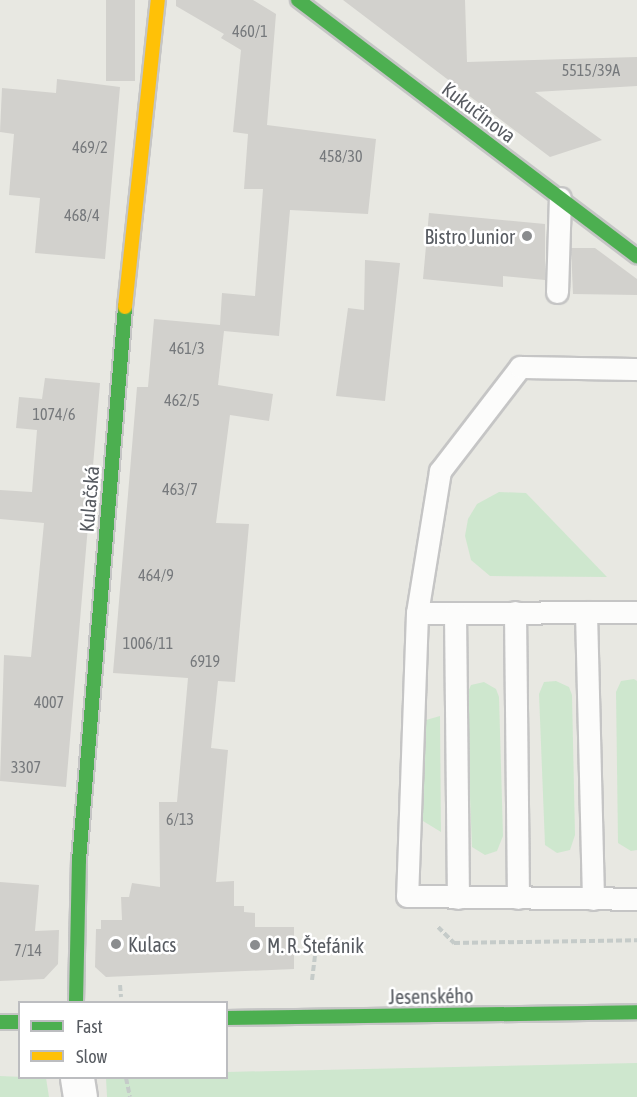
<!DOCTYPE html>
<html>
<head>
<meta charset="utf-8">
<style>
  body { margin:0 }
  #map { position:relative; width:637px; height:1097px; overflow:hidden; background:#e8e8e2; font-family:"Asap Condensed",sans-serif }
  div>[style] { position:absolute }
  .green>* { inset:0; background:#cee7ce }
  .building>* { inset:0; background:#d2d1cd; transform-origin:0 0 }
  .path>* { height:4px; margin-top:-2px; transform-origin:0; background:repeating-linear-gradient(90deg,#c5cbc9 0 6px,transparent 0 9px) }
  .roads { filter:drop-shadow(2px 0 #c5c5c5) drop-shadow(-2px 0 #c5c5c5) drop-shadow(0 2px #c5c5c5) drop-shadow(0 -2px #c5c5c5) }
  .lane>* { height:21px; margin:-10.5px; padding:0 10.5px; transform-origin:10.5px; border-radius:10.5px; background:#fcfcfb }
  .street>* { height:33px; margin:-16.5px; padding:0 16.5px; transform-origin:16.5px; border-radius:16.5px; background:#fcfcfb }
  .fast>* { height:14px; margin:-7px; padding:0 7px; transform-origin:7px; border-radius:7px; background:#4caf50 }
  .slow>* { height:14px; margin:-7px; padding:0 7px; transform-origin:7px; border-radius:7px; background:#ffc107 }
  .dots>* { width:16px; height:16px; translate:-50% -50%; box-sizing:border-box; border:3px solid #fff; border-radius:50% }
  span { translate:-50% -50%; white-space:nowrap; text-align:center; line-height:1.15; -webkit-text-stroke:5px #fff; paint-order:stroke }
  .number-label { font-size:16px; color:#76797c }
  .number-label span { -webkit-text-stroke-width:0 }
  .street-label { font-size:20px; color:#575b61 }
  .poi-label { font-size:20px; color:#575b61 }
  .right { translate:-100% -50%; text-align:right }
  .left { translate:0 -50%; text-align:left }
  .legend { position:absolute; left:18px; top:1001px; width:210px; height:78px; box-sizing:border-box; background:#fff; border:2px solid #bcbdc0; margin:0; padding:8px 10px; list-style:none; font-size:18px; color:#575b61 }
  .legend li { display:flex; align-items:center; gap:12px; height:30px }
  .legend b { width:30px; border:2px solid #bcbdc0 }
</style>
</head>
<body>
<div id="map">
  <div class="green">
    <i style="clip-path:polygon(499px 492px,526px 493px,607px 577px,490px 576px,471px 560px,465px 536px,468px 519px,477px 504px)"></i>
    <i style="clip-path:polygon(634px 679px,637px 681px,637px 850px,631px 851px,618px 843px,616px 692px,621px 681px)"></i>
    <i style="clip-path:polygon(556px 681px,569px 687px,572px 695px,575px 835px,570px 850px,557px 853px,545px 845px,539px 694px,544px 682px)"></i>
    <i style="clip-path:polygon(484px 682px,496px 689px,499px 697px,503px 836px,497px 851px,485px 855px,472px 847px,466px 696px,471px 685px)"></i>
    <i style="clip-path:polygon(440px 716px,441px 832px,423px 821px,415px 810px,422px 727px,426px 720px)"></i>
    <i style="clip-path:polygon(637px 1063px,637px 1097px,107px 1097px,106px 1078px,226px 1078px,227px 1072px)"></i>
    <i style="clip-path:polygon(0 1076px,46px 1078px,49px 1097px,0 1097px)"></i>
  </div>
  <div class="building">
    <i style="left:106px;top:0;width:29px;height:81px"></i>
    <i style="clip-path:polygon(176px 0,253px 0,276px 14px,267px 125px,376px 139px,368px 214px,290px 210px,279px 336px,224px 331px,218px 385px,273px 394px,269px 421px,230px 415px,216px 523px,249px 524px,235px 682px,218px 681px,211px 748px,228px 750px,216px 882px,234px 881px,234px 906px,244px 906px,244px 912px,255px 913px,255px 927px,294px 927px,294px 969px,106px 977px,95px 967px,96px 929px,101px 929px,101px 920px,122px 920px,121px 897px,129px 897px,132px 883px,160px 887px,159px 802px,177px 802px,188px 678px,113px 673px,137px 387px,148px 387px,154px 319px,220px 325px,222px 293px,255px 296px,263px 189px,244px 189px,248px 134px,233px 132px,241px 50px,221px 38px,224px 34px,176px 6px)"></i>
    <i style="clip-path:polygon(343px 0,465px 0,467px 62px,637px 57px,637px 86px,535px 92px,602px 140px,550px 157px)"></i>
    <i style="clip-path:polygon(57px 79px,120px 87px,105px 259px,35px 253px,40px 198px,9px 195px,14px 134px,0 132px,2px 88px,56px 93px)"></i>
    <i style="clip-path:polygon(429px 213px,545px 224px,545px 280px,503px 276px,503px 287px,423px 279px)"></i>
    <i style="clip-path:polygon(571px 248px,595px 248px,637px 279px,637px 295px,573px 294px)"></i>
    <i style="clip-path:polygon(365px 260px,400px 263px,385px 401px,336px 396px,348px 308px,364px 310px)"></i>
    <i style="clip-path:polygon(45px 378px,100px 383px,66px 787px,0 781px,4px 655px,31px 657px,44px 523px,0 519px,0 490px,32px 492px,37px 430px,16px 428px,19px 397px,42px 399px)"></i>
    <i style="clip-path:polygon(0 882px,39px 885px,35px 931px,59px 930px,58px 964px,44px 979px,0 981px)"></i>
  </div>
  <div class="path">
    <i style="left:438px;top:927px;width:23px;rotate:45deg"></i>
    <i style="left:454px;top:943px;width:183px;rotate:-0.9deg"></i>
    <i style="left:312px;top:980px;width:35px;rotate:-83deg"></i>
    <i style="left:120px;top:985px;width:12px;rotate:85deg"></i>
    <i style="left:126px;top:1078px;width:19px;rotate:78deg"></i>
  </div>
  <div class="roads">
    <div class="lane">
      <i style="left:557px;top:292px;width:94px;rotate:-88.2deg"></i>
      <i style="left:515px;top:612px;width:286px;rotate:89.4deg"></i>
      <i style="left:586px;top:612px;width:287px;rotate:88.6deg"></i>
      <i style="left:637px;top:612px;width:220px;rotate:179.7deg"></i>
      <i style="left:417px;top:613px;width:283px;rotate:92deg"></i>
      <i style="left:407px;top:896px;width:230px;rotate:0.7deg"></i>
      <i style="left:417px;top:613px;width:144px;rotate:-80.8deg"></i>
      <i style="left:440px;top:471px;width:131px;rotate:-52.4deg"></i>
      <i style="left:520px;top:367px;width:117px;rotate:1deg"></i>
      <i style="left:455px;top:613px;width:285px;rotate:89.4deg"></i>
    </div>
    <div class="street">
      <i style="left:77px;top:1078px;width:19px;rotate:81deg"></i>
    </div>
    <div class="fast">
      <i style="left:298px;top:0;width:425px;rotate:37.1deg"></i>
      <i style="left:76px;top:1002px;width:142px;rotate:-88.8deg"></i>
      <i style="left:79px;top:860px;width:555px;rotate:-85.24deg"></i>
      <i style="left:226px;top:1018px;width:411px;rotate:-0.8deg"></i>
      <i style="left:0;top:1022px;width:20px"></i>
    </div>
    <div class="slow">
      <i style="left:125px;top:307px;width:309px;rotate:-83.9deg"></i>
    </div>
  </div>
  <div class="dots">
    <i style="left:527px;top:236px;background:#8a8c8e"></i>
    <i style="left:116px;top:944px;background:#8a8c8e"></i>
    <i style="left:255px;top:945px;background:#8a8c8e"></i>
  </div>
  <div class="number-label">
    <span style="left:250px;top:31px">460/1</span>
    <span style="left:591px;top:70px">5515/39A</span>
    <span style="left:90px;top:147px">469/2</span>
    <span style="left:341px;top:156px">458/30</span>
    <span style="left:82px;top:215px">468/4</span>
    <span style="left:187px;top:348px">461/3</span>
    <span style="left:182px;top:400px">462/5</span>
    <span style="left:54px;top:414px">1074/6</span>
    <span style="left:180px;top:489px">463/7</span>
    <span style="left:156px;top:575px">464/9</span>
    <span style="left:148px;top:643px">1006/11</span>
    <span style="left:205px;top:661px">6919</span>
    <span style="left:49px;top:702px">4007</span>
    <span style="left:26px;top:767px">3307</span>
    <span style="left:180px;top:819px">6/13</span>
    <span style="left:28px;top:950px">7/14</span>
  </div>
  <div class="street-label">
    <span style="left:479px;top:112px;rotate:37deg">Kukučínova</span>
    <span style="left:89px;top:499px;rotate:-85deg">Kulačská</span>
    <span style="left:431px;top:996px;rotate:-1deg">Jesenského</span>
  </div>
  <div class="poi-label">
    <span class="right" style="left:515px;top:236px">Bistro Junior</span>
    <span class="left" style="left:128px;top:944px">Kulacs</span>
    <span class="left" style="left:267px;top:945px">M. R. Štefánik</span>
  </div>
  <ul class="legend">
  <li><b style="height:8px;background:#4caf50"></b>Fast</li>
  <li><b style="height:8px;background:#ffc107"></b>Slow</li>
  </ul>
</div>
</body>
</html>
